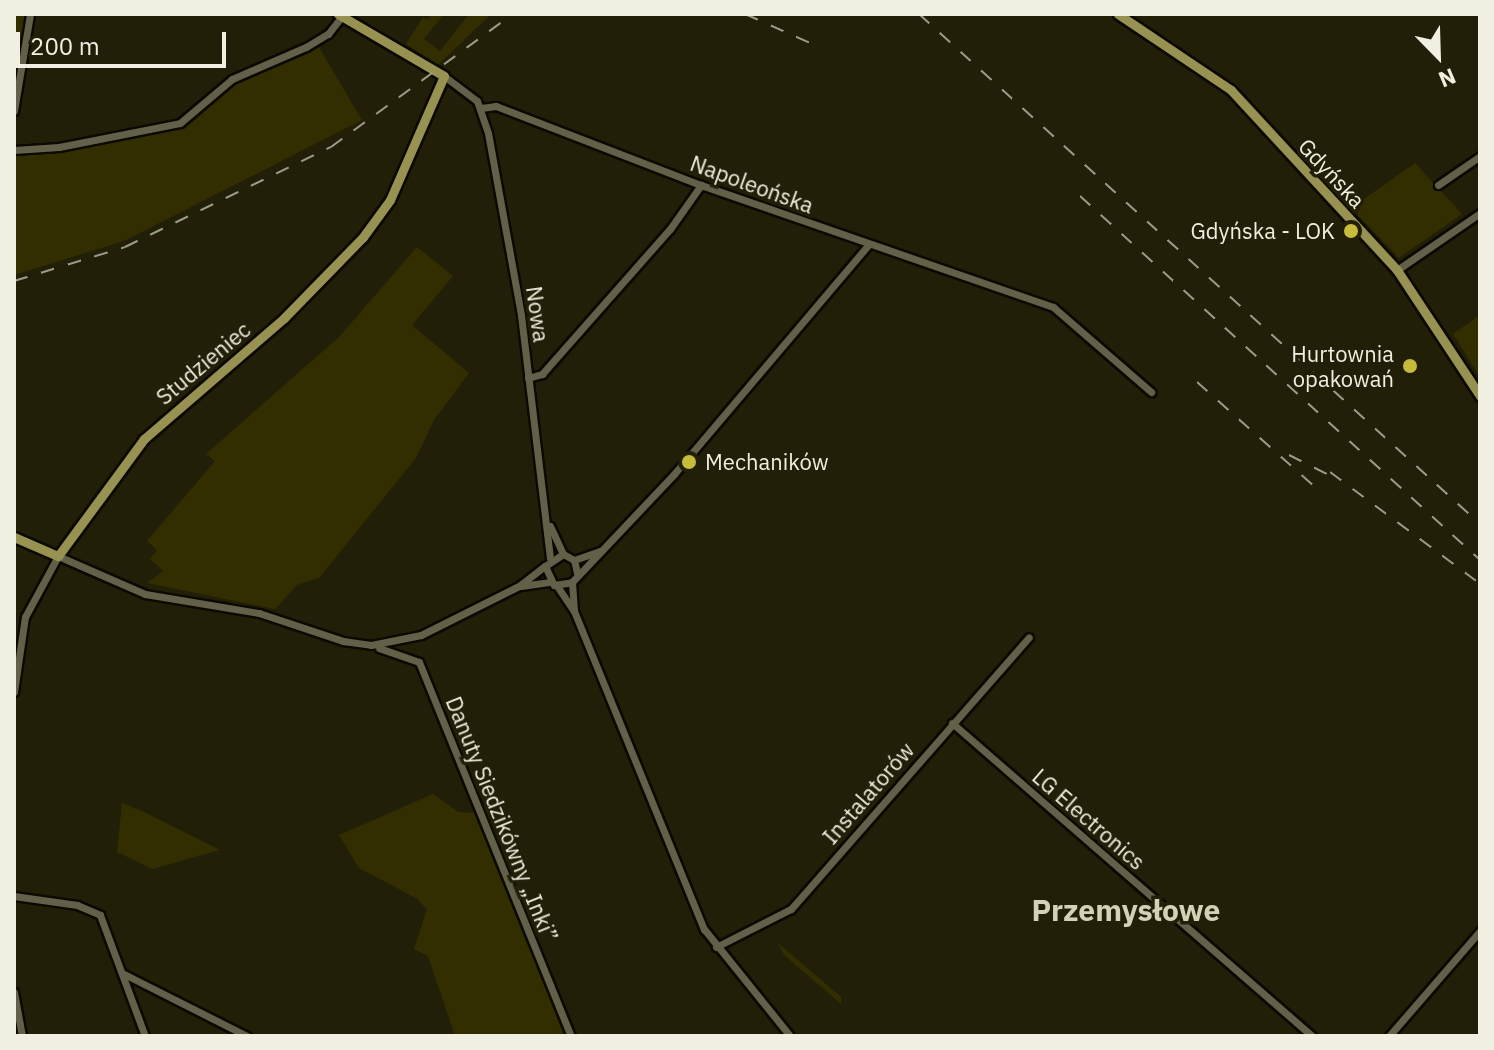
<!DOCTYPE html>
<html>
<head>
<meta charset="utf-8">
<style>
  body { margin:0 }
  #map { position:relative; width:1494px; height:1050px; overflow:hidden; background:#211f08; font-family:"IBM Plex Sans",sans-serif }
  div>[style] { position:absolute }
  .green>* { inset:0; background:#332e00 }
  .roads { filter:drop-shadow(2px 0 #0b0900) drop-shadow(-2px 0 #0b0900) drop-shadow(0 2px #0b0900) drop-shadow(0 -2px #0b0900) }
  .minor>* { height:7px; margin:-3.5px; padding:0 3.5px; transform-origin:3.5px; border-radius:3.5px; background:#626048 }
  .major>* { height:9px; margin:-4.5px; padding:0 4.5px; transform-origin:4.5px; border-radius:4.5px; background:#979251 }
  .rail>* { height:2px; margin-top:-1px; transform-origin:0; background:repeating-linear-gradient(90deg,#9c9b89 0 14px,transparent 0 28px) }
  .dots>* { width:22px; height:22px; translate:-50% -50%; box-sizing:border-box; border:4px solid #211f08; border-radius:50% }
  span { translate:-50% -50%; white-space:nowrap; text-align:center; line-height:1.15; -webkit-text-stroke:7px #211f08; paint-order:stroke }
  .street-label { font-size:22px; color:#f0efe1 }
  .poi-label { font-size:22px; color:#f0efe1 }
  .right { translate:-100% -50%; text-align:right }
  .left { translate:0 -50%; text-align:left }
  .district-label { font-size:30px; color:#d3d1b6; font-weight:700 }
  .frame { position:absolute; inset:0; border:16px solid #f0efe1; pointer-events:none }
  .north { position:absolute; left:1398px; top:16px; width:80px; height:80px; -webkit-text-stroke:6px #211f08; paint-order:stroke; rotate:157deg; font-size:22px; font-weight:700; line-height:32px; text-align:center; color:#f0efe1 }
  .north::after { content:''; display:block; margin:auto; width:28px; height:36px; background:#f0efe1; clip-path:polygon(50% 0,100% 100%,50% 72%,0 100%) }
  .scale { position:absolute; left:16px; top:32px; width:210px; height:36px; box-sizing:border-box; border:4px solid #f0efe1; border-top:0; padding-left:10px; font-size:24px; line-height:28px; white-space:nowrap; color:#f0efe1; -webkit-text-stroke:6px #211f08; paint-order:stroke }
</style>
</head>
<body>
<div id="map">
  <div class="green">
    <i style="clip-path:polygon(14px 14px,29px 14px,14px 88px)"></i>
    <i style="clip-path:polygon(432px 14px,443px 15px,424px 39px,440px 51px,469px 14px,491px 14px,438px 65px,406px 44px,423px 17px,427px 20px)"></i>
    <i style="clip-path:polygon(317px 44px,362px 120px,124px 241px,14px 275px,14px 154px,68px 150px,184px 124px,239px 82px)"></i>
    <i style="clip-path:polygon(1415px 163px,1462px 214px,1399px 258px,1351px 208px)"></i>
    <i style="clip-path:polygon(417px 247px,453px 276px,412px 325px,469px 373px,434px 420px,416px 458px,319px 578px,297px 585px,275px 609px,147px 583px,163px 571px,150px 559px,157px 550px,147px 541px,215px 461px,206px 454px,339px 337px)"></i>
    <i style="clip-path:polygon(1480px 315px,1480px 377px,1453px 334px)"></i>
    <i style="clip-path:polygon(433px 794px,458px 812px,479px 813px,573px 1036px,455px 1036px,428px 956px,414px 949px,427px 909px,416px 898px,359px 868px,339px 835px)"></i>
    <i style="clip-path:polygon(122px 803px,142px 811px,220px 850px,152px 869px,117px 852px)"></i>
    <i style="clip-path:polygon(778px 943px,841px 997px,841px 1004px,784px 955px)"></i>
  </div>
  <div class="roads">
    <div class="minor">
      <i style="left:444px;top:76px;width:41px;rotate:37.1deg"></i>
      <i style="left:477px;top:101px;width:34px;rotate:71deg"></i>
      <i style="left:488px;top:133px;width:185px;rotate:79.7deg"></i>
      <i style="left:521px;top:315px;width:245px;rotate:83.2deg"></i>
      <i style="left:481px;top:108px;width:15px;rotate:-8deg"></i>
      <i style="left:496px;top:106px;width:220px;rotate:21.1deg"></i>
      <i style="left:701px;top:185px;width:373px;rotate:19.1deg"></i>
      <i style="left:1053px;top:307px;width:130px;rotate:40.9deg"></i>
      <i style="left:14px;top:111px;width:98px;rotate:-80.6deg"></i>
      <i style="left:14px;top:150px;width:45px;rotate:-3.8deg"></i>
      <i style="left:59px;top:147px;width:123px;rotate:-11.2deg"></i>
      <i style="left:180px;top:123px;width:68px;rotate:-40.2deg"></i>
      <i style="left:232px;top:79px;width:81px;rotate:-23.4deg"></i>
      <i style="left:306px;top:47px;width:26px;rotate:-31deg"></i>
      <i style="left:328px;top:34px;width:23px;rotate:-52deg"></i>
      <i style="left:1438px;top:185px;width:51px;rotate:-34.6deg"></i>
      <i style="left:1397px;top:270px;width:101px;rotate:-34.5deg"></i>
      <i style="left:528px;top:378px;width:15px;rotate:-16deg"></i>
      <i style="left:542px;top:374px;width:193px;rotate:-48.6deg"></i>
      <i style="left:670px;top:229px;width:54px;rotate:-54.8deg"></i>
      <i style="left:550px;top:526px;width:31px;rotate:65deg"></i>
      <i style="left:574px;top:560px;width:28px;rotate:-19deg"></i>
      <i style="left:577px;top:573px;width:13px;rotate:-103deg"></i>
      <i style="left:574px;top:560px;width:13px;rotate:-151deg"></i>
      <i style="left:563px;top:554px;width:22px;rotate:146deg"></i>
      <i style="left:545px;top:566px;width:21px;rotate:65deg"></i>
      <i style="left:554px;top:585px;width:18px;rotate:-9deg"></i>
      <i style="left:572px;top:582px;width:149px;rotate:-46.6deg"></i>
      <i style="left:674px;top:474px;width:300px;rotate:-49.7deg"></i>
      <i style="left:572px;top:582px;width:29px;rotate:86deg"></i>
      <i style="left:521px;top:586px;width:28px;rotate:-8deg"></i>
      <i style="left:557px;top:586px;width:30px;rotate:56deg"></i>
      <i style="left:574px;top:611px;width:344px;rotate:67.8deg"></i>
      <i style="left:704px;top:929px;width:137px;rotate:51.2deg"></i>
      <i style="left:379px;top:648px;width:42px;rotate:19.3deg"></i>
      <i style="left:419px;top:662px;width:404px;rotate:67.9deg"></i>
      <i style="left:14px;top:692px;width:76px;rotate:-81.7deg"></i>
      <i style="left:25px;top:617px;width:69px;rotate:-61.6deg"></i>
      <i style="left:58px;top:556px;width:95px;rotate:23.6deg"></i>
      <i style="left:145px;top:594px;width:116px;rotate:9.5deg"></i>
      <i style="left:259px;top:613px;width:89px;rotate:18.4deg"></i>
      <i style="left:343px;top:641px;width:28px;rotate:8deg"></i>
      <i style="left:371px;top:645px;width:51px;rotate:-11.3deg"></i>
      <i style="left:421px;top:635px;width:110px;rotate:-26.6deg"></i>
      <i style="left:519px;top:586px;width:33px;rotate:-38deg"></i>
      <i style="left:952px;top:723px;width:477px;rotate:41deg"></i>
      <i style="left:14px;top:896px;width:64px;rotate:8.1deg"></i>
      <i style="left:77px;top:905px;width:25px;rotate:23deg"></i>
      <i style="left:100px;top:915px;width:129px;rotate:69.6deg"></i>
      <i style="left:716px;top:947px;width:84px;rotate:-26.9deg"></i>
      <i style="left:791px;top:909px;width:361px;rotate:-48.8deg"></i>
      <i style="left:124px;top:974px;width:138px;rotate:26.8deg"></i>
      <i style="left:14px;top:992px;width:45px;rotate:79.7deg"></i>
      <i style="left:1389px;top:1036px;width:139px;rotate:-49.1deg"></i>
    </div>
    <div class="major">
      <i style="left:1118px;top:14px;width:136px;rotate:33.9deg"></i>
      <i style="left:1231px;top:90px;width:245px;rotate:47.3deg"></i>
      <i style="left:1397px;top:270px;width:151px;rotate:56.6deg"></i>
      <i style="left:14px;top:537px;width:48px;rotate:23.4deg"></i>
      <i style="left:58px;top:556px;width:145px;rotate:-53.7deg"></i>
      <i style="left:144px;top:439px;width:185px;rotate:-40.8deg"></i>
      <i style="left:284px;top:318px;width:113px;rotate:-45.7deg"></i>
      <i style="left:363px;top:237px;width:46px;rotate:-53.9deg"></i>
      <i style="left:390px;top:200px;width:135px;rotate:-66.5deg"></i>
      <i style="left:444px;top:76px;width:123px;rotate:-149.7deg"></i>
    </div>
  </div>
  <div class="rail">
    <i style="left:745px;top:14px;width:79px;rotate:24deg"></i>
    <i style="left:919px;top:14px;width:758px;rotate:42.27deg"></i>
    <i style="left:1080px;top:196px;width:541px;rotate:42.3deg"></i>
    <i style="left:14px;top:281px;width:116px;rotate:-17deg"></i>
    <i style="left:125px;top:247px;width:229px;rotate:-25.9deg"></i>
    <i style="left:331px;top:147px;width:225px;rotate:-36.2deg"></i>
    <i style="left:1197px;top:382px;width:158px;rotate:41.7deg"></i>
    <i style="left:1289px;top:455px;width:56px;rotate:26.6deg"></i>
    <i style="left:1330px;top:472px;width:187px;rotate:36.7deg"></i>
  </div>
  <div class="dots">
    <i style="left:1351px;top:231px;background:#c7bb3c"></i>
    <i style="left:1410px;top:366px;background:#c7bb3c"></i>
    <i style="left:689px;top:462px;background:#c7bb3c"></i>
  </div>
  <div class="street-label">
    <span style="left:1332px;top:173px;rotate:47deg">Gdyńska</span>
    <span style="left:752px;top:184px;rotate:20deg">Napoleońska</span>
    <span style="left:538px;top:314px;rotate:82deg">Nowa</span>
    <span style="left:203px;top:363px;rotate:-40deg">Studzieniec</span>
    <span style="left:868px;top:793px;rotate:-49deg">Instalatorów</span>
    <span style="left:502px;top:819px;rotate:68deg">Danuty Siedzikówny „Inki”</span>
    <span style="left:1089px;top:819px;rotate:41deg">LG Electronics</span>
  </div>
  <div class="poi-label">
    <span class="right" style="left:1335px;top:231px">Gdyńska - LOK</span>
    <span class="right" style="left:1394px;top:366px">Hurtownia<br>opakowań</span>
    <span class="left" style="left:705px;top:462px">Mechaników</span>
  </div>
  <div class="district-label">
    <span style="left:1126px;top:910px">Przemysłowe</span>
  </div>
  <div class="frame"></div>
  <div class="north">N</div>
  <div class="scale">200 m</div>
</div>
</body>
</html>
